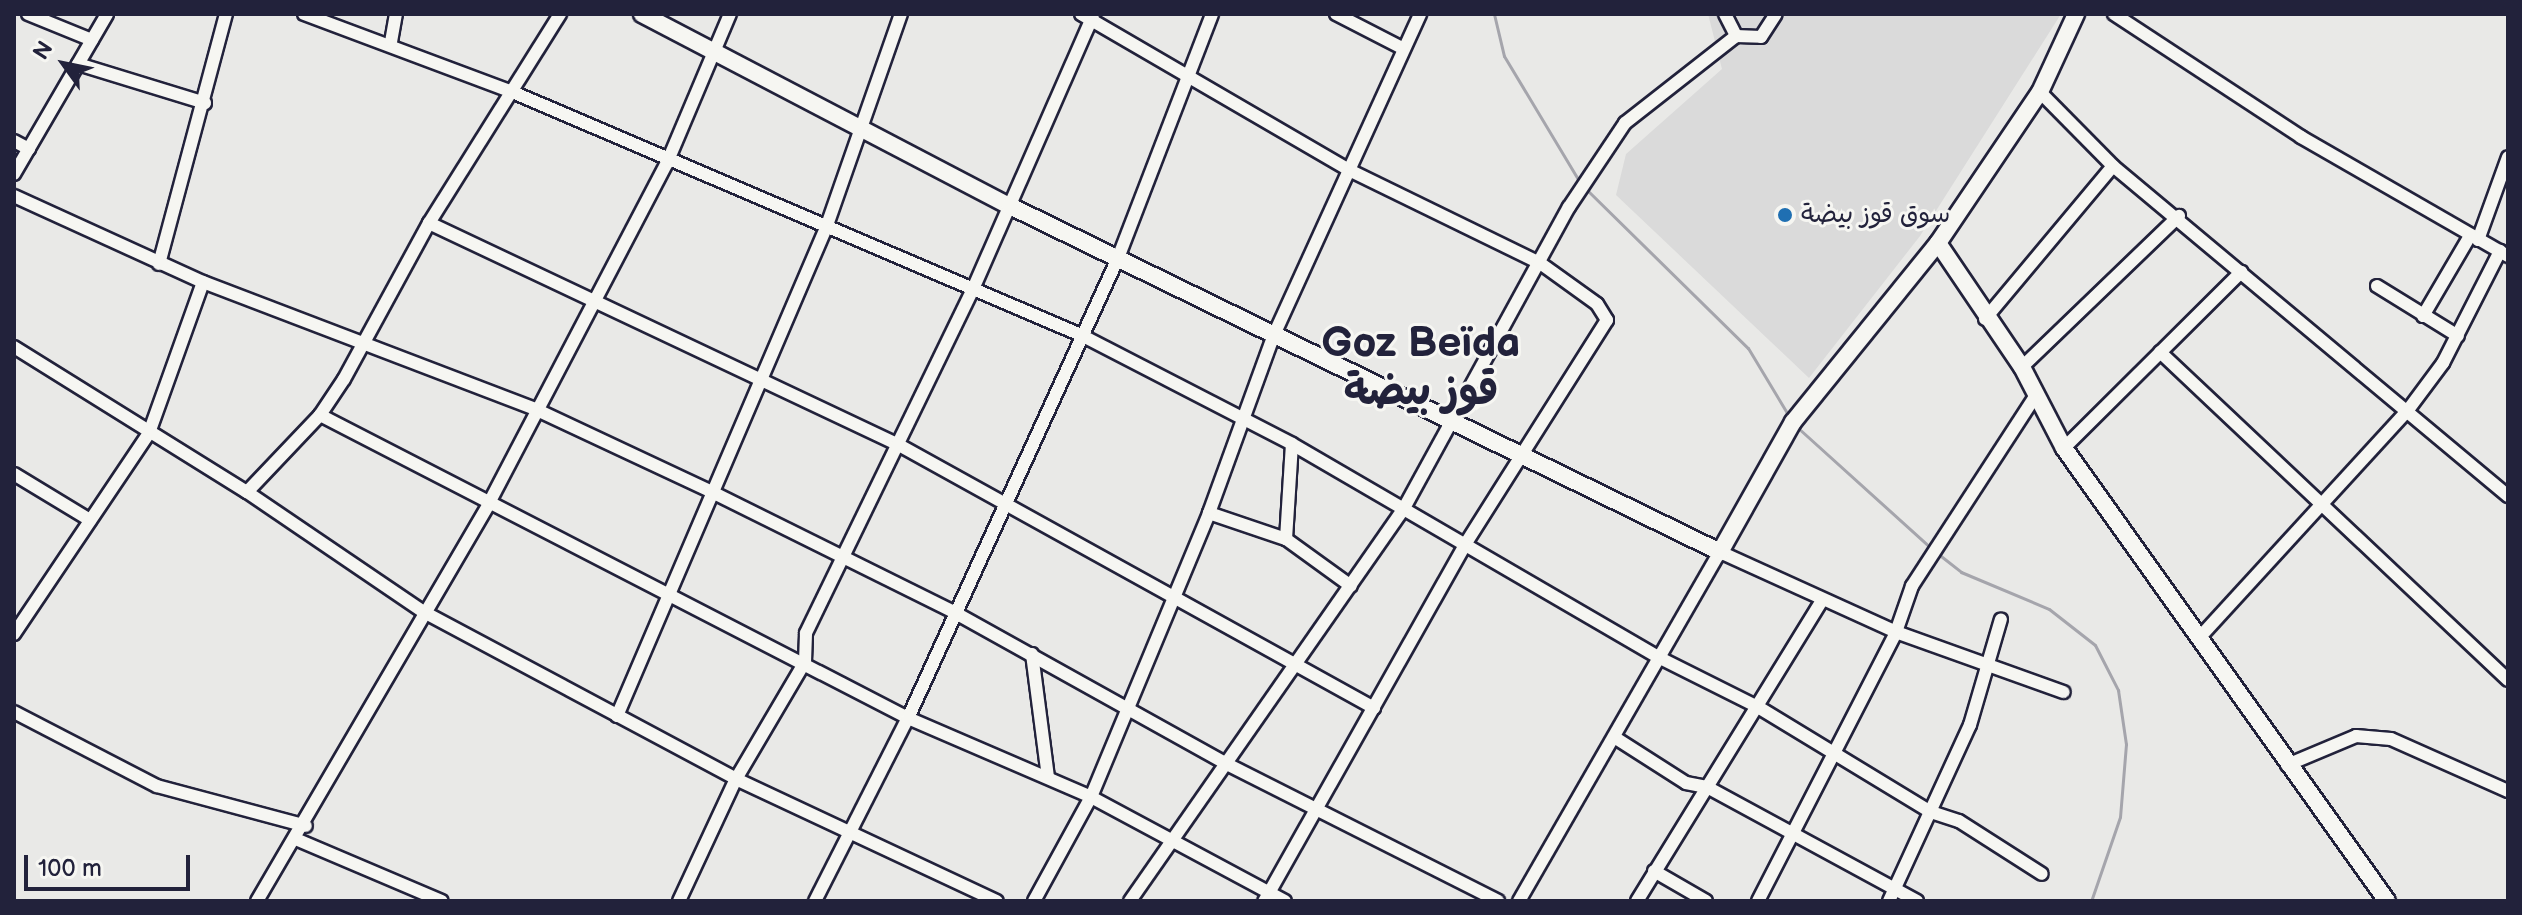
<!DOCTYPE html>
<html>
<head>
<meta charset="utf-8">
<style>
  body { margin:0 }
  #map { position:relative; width:2522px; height:915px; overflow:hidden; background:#e9e9e7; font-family:"Balsamiq Sans","Playpen Sans Arabic",sans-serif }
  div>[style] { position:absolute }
  .built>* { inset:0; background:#dadada }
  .stream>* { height:3px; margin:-1.5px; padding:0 1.5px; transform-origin:1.5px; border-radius:1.5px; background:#a5a5ac }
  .roads { filter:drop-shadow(2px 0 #22223b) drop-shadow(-2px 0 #22223b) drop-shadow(0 2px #22223b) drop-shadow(0 -2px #22223b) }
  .street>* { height:12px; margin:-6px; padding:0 6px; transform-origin:6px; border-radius:6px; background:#f6f6f2 }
  .secondary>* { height:16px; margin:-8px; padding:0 8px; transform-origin:8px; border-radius:8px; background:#f6f6f2 }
  .dots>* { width:22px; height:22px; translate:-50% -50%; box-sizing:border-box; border:4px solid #f6f6f2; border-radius:50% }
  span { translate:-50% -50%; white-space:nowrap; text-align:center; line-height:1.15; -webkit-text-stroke:6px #f6f6f2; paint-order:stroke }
  .poi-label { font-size:26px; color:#22223b }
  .left { translate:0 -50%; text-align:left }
  .town-label { font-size:42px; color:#22223b; font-weight:700 }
  .frame { position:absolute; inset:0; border:16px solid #22223b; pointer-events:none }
  .north { position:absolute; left:24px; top:24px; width:80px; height:80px; -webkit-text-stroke:6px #f6f6f2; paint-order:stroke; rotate:303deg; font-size:22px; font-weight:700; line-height:32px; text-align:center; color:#22223b }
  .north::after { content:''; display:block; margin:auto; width:28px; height:36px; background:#22223b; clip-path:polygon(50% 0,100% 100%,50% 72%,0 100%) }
  .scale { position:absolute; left:24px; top:855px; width:166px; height:36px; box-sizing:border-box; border:4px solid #22223b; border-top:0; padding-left:10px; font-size:24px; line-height:28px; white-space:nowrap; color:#22223b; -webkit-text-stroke:6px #f6f6f2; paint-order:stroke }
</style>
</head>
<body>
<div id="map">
  <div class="built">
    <i style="clip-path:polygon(1708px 14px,2061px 14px,1920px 236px,1809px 378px,1616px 195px,1626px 154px,1722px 69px)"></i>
  </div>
  <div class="stream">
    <i style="left:1494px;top:14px;width:43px;rotate:76.6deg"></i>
    <i style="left:1504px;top:56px;width:149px;rotate:59deg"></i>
    <i style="left:1586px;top:189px;width:227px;rotate:44.5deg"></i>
    <i style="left:1748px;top:348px;width:82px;rotate:59deg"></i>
    <i style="left:1797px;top:427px;width:181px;rotate:42.1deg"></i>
    <i style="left:1937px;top:553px;width:31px;rotate:38deg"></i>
    <i style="left:1961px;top:572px;width:95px;rotate:22.8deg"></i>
    <i style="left:2049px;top:609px;width:58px;rotate:38deg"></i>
    <i style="left:2095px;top:645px;width:51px;rotate:62.9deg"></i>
    <i style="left:2118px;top:690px;width:55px;rotate:81.6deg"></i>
    <i style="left:2126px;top:744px;width:73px;rotate:94.7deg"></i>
    <i style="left:2120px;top:817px;width:89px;rotate:109deg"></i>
  </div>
  <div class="roads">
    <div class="street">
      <i style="left:28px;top:14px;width:69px;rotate:22.1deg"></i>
      <i style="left:304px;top:14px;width:220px;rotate:20.5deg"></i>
      <i style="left:510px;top:91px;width:621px;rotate:23.14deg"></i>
      <i style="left:1081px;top:335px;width:237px;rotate:27.3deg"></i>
      <i style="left:1292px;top:444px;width:426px;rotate:30.2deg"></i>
      <i style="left:1660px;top:658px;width:110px;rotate:26.6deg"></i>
      <i style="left:1758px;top:707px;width:202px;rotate:31.3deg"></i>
      <i style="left:1931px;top:812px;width:29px;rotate:18deg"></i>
      <i style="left:1959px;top:821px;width:98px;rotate:32.6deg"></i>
      <i style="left:1081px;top:14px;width:308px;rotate:30.2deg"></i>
      <i style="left:1347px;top:169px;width:215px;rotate:26deg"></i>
      <i style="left:1540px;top:263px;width:70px;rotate:35.7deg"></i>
      <i style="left:1597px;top:304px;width:19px;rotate:58deg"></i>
      <i style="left:1607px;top:320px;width:266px;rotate:122.3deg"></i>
      <i style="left:1465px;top:545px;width:409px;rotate:119.4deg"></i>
      <i style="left:1336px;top:14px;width:76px;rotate:27.2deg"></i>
      <i style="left:1725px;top:14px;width:25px;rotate:63deg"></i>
      <i style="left:2114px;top:14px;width:224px;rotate:33.3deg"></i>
      <i style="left:2301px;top:137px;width:239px;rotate:29.9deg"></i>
      <i style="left:391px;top:42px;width:28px;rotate:-80deg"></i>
      <i style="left:78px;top:64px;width:133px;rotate:17.1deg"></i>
      <i style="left:2040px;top:92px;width:104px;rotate:45.4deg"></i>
      <i style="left:2113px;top:166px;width:515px;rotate:39.88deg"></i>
      <i style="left:14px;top:141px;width:17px;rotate:28deg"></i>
      <i style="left:14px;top:174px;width:185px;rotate:-59.8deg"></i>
      <i style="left:14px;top:196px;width:208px;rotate:24.5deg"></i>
      <i style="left:203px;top:282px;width:355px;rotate:20.9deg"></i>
      <i style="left:535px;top:409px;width:193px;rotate:25.1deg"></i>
      <i style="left:710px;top:491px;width:270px;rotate:26.4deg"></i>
      <i style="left:952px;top:611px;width:312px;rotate:29.1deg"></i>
      <i style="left:1225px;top:763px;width:306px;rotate:26.8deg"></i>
      <i style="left:429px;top:223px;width:520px;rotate:25.28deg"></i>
      <i style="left:899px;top:445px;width:543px;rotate:28.97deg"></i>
      <i style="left:2478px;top:240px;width:88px;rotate:-70.1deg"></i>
      <i style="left:159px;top:264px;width:259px;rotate:-75deg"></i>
      <i style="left:2377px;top:286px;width:95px;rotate:31.7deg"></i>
      <i style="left:2423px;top:316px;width:93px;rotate:-59.6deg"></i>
      <i style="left:1985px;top:319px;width:199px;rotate:-50.1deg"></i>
      <i style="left:14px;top:347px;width:274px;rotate:31.9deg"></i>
      <i style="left:247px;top:492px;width:212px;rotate:34.2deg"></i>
      <i style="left:422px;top:611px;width:356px;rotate:28.1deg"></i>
      <i style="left:736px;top:779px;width:288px;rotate:25.1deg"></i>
      <i style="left:2160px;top:352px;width:478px;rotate:43.3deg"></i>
      <i style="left:2022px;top:367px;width:218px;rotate:-43.9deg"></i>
      <i style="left:320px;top:415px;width:661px;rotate:27.26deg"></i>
      <i style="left:908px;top:718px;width:199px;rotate:23.3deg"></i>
      <i style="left:1091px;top:797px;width:220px;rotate:28.2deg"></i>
      <i style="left:2064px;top:448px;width:250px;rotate:-44.8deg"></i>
      <i style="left:14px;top:474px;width:89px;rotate:31.2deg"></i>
      <i style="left:247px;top:492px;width:106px;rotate:-46.5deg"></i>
      <i style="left:320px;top:415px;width:43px;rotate:-56.3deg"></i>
      <i style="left:344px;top:379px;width:178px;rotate:-61.4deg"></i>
      <i style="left:429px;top:223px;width:247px;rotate:-57.9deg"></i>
      <i style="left:1209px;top:513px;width:81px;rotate:18.7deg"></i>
      <i style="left:1286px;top:539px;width:80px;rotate:35.9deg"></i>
      <i style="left:1286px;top:539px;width:95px;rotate:-86.4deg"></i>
      <i style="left:14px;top:634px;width:242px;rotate:-56.1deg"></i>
      <i style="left:149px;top:433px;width:160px;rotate:-70.3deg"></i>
      <i style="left:2200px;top:637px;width:308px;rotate:-47.5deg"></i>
      <i style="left:2408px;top:410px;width:59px;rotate:-53.3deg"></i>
      <i style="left:2443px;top:363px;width:126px;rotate:-63deg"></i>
      <i style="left:1032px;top:654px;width:124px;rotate:82.6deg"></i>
      <i style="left:14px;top:712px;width:161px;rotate:27.4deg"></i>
      <i style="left:157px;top:786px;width:154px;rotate:15deg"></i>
      <i style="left:617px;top:716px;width:531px;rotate:-66.82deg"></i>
      <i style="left:826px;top:228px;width:227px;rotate:-70.7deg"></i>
      <i style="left:1614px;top:737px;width:85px;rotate:32.6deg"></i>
      <i style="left:1686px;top:783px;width:21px;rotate:11deg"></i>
      <i style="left:1707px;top:787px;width:239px;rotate:28.5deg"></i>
      <i style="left:2287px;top:765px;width:75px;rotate:-22.8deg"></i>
      <i style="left:2356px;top:736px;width:35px;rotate:5deg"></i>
      <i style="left:2391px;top:739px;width:128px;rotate:24deg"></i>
      <i style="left:298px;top:840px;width:156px;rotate:23deg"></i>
      <i style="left:1654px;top:871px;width:60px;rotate:30deg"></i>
      <i style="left:257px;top:901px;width:458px;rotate:-59.7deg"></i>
      <i style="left:488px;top:505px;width:386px;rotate:-62.4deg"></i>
      <i style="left:667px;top:163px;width:162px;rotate:-67.1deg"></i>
      <i style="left:679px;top:901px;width:135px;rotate:-65deg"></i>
      <i style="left:736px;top:779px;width:136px;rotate:-59.5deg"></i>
      <i style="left:805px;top:662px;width:29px;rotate:-88deg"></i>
      <i style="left:806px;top:633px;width:382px;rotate:-64.1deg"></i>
      <i style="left:973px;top:289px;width:298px;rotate:-66.3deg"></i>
      <i style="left:815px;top:901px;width:205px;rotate:-63.1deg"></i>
      <i style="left:908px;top:718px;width:506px;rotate:-65.46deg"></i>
      <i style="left:1118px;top:258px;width:261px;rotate:-68.9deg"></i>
      <i style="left:1034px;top:901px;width:119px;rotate:-61.3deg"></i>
      <i style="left:1091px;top:797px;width:308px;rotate:-67.4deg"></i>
      <i style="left:1209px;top:513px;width:187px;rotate:-70deg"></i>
      <i style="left:1273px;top:337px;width:355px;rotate:-65.5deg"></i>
      <i style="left:1130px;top:901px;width:479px;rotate:-55.1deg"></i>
      <i style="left:1404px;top:508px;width:343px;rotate:-61.3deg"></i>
      <i style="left:1569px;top:207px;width:101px;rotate:-56.3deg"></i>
      <i style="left:1625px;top:123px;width:141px;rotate:-38.1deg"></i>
      <i style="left:1736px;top:36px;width:25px;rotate:2deg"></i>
      <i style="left:1761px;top:37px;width:27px;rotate:-57deg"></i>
      <i style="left:1519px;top:901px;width:403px;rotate:-60.1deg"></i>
      <i style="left:1720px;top:552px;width:193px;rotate:24.4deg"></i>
      <i style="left:1896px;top:632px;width:178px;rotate:19.7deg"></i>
      <i style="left:1637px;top:901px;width:351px;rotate:-58.4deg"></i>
      <i style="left:1758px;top:901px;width:302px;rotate:-62.8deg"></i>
      <i style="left:1896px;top:632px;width:49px;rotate:-70.8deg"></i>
      <i style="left:1912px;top:586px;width:228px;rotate:-57deg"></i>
      <i style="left:1889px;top:901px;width:194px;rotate:-65.3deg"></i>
      <i style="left:1970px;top:725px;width:110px;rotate:-73.7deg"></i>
    </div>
    <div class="secondary">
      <i style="left:642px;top:14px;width:415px;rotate:27.6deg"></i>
      <i style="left:1010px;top:206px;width:790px;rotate:25.98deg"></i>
      <i style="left:1720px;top:552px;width:149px;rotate:-60.7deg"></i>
      <i style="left:1793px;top:422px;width:230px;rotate:-51deg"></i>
      <i style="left:1938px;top:243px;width:182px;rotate:-56deg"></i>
      <i style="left:2040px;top:92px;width:86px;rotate:-65.2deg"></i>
      <i style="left:1938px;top:243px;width:150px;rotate:55.9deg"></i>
      <i style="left:2022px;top:367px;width:91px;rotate:62.6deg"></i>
      <i style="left:2064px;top:448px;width:556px;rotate:54.51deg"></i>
    </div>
  </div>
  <div class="dots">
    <i style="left:1785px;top:215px;background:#1f6fb2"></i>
  </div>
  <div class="poi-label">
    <span class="left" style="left:1801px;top:215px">سوق قوز بيضة</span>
  </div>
  <div class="town-label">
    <span style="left:1421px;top:368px">Goz Beïda<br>قوز بيضة</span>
  </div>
  <div class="frame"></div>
  <div class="north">N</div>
  <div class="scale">100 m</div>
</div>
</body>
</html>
